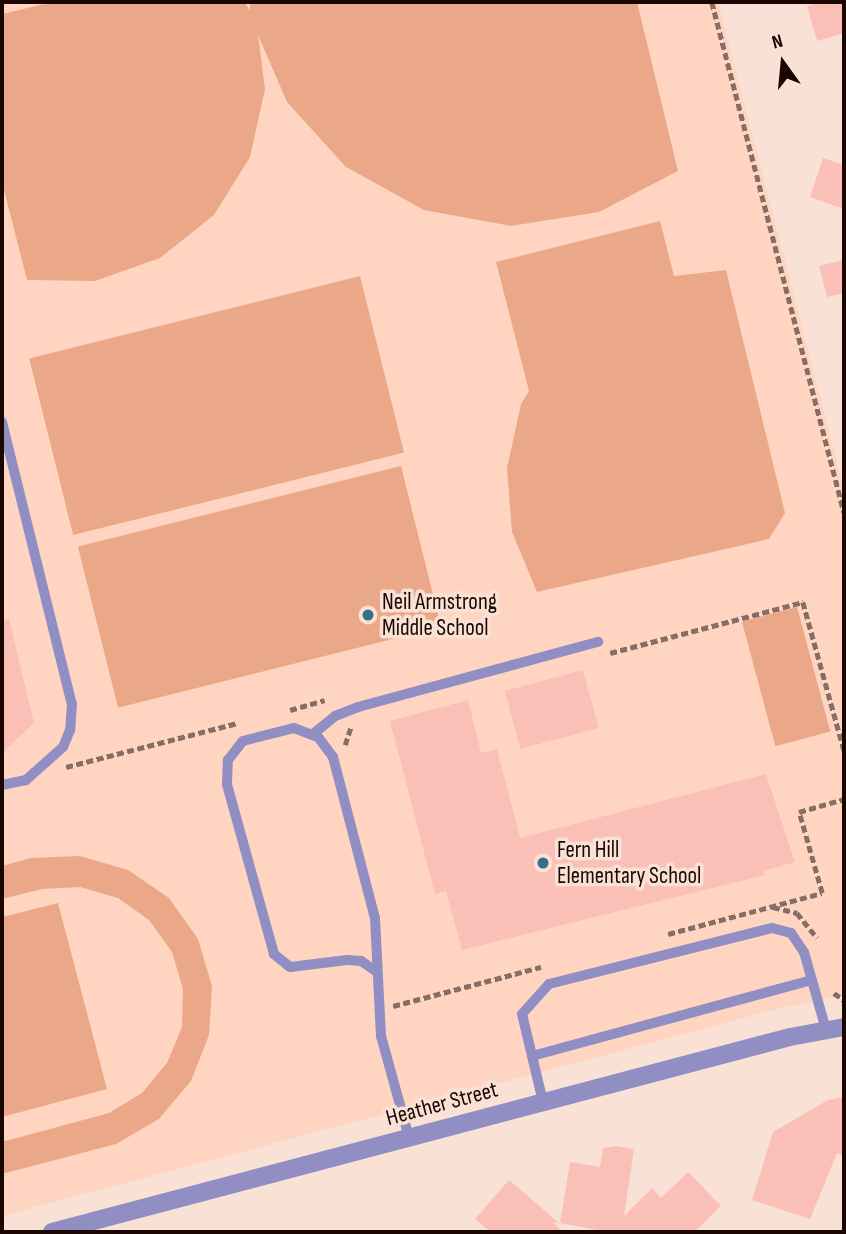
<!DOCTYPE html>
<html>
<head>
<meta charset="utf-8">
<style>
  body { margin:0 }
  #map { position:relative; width:846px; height:1234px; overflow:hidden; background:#fae1d5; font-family:"Sofia Sans Condensed",sans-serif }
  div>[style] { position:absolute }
  .built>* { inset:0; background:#ffd5c1 }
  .green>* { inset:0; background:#eba888; transform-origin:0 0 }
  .building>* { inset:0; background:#fabfb7; transform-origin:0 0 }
  .path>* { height:4.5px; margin-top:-2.25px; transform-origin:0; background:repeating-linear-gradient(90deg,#846e65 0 7px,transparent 0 10.5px) }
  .service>* { height:10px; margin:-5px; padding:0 5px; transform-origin:5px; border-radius:5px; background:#918ec3 }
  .minor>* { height:18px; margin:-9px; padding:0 9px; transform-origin:9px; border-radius:9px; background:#918ec3 }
  .dots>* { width:19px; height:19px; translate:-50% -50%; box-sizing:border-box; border:4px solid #fae1d5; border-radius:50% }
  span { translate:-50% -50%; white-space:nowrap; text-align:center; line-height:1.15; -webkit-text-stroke:7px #fae1d5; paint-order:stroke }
  .poi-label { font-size:23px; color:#1b0701 }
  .left { translate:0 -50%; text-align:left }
  .street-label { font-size:23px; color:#1b0701 }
  .frame { position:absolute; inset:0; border:4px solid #1b0701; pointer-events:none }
  .north { position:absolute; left:748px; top:28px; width:70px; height:70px; -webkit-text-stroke:5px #fae1d5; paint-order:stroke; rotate:345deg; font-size:19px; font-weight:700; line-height:28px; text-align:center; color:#1b0701 }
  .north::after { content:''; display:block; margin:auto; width:24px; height:32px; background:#1b0701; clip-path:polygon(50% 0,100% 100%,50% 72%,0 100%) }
</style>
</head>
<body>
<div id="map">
  <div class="built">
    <i style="clip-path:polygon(2px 2px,718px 2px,844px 489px,844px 996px,785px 1007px,2px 1216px)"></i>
  </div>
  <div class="green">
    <i style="clip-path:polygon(53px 2px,245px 2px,250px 11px,250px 2px,637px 2px,678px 171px,599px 212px,511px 226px,424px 210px,346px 167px,287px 102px,258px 35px,265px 89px,250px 157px,214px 215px,160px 258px,95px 281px,27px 280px,2px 182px,2px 14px)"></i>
    <i style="clip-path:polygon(660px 221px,674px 276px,726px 270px,785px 513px,769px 539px,537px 592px,512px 532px,507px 468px,521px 404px,529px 391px,496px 262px)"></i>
    <i style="left:360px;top:276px;width:182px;height:341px;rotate:76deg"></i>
    <i style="left:401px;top:466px;width:166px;height:333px;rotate:76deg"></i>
    <i style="left:797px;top:607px;width:129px;height:57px;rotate:75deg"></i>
    <i style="clip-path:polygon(80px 856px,128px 870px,169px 898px,198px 939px,212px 986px,209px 1035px,191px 1081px,159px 1119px,116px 1144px,2px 1174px,2px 1142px,109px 1113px,142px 1093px,167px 1063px,182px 1027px,183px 989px,172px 952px,149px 920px,118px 898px,80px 887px,42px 889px,2px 899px,2px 866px,31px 858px)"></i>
    <i style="clip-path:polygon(58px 903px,107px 1089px,2px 1117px,2px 917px)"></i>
  </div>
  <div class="building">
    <i style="clip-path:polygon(822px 2px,844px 2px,844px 33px,817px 41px,807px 6px)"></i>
    <i style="clip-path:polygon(823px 158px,844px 165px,844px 209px,810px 197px)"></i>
    <i style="clip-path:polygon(844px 260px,844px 293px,827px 297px,819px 266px)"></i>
    <i style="clip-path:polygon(9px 619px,34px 723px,2px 753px,2px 620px)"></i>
    <i style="left:583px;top:670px;width:60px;height:81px;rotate:75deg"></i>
    <i style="clip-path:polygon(468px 700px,481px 753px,497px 749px,520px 838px,766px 774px,795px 862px,763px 871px,765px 875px,462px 950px,446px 891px,435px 894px,390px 721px)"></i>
    <i style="clip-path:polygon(844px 1097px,844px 1156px,837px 1153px,810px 1219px,752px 1200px,773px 1132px,828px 1100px)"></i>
    <i style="clip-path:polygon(616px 1146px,634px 1149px,624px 1216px,652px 1188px,661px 1198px,688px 1172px,721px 1206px,694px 1232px,608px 1232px,560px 1223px,570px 1162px,600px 1167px,603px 1148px)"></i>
    <i style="clip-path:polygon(509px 1180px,559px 1223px,552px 1222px,563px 1232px,491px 1232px,475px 1219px)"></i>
  </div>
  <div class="path">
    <i style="left:712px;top:2px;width:527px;rotate:75.49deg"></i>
    <i style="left:610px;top:653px;width:200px;rotate:-14.8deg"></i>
    <i style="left:803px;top:602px;width:154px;rotate:74.5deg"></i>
    <i style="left:290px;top:710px;width:36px;rotate:-16deg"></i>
    <i style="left:345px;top:745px;width:19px;rotate:-72deg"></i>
    <i style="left:66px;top:767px;width:177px;rotate:-14.4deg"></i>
    <i style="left:773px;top:907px;width:25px;rotate:14deg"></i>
    <i style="left:797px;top:913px;width:32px;rotate:51deg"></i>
    <i style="left:668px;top:934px;width:159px;rotate:-14.9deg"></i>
    <i style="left:822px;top:893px;width:84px;rotate:-105.9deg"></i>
    <i style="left:799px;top:812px;width:47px;rotate:-16.1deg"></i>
    <i style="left:834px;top:993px;width:12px;rotate:35deg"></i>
    <i style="left:393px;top:1006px;width:153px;rotate:-14.8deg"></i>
  </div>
  <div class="service">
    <i style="left:2px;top:422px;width:291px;rotate:76.1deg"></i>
    <i style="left:72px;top:704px;width:26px;rotate:94deg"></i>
    <i style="left:70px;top:730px;width:18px;rotate:112deg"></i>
    <i style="left:63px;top:747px;width:50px;rotate:138.3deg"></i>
    <i style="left:26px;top:780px;width:25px;rotate:168deg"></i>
    <i style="left:313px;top:734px;width:28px;rotate:-39deg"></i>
    <i style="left:335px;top:716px;width:25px;rotate:-21deg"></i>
    <i style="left:358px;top:707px;width:249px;rotate:-15.2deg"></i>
    <i style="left:377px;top:972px;width:19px;rotate:-145deg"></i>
    <i style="left:361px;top:961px;width:14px;rotate:-176deg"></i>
    <i style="left:347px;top:960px;width:57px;rotate:173deg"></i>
    <i style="left:290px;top:967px;width:21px;rotate:-141deg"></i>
    <i style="left:274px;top:954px;width:176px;rotate:-105.5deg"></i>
    <i style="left:227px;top:784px;width:24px;rotate:-88deg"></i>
    <i style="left:228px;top:760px;width:24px;rotate:-52deg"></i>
    <i style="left:243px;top:741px;width:53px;rotate:-14.3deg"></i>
    <i style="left:294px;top:728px;width:26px;rotate:21deg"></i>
    <i style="left:318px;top:737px;width:25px;rotate:53deg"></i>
    <i style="left:333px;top:757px;width:166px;rotate:75.4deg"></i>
    <i style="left:375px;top:918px;width:118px;rotate:87.1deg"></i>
    <i style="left:381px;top:1036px;width:106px;rotate:74.6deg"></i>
    <i style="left:532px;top:1056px;width:290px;rotate:-15.2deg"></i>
    <i style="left:543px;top:1102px;width:90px;rotate:-103.4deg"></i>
    <i style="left:522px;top:1014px;width:40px;rotate:-48deg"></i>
    <i style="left:549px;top:984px;width:230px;rotate:-14.1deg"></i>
    <i style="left:772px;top:928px;width:20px;rotate:15deg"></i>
    <i style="left:791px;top:933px;width:23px;rotate:56deg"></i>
    <i style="left:804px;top:952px;width:81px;rotate:74.2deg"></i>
  </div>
  <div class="minor">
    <i style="left:52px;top:1232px;width:763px;rotate:-14.8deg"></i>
    <i style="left:790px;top:1037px;width:55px;rotate:-10.5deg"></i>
  </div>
  <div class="dots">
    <i style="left:368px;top:615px;background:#357088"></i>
    <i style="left:543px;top:863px;background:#357088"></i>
  </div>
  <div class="poi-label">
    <span class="left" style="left:382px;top:615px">Neil Armstrong<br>Middle School</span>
    <span class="left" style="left:557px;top:863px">Fern Hill<br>Elementary School</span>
  </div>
  <div class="street-label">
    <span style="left:442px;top:1104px;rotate:-15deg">Heather Street</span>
  </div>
  <div class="frame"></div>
  <div class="north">N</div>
</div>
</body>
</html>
